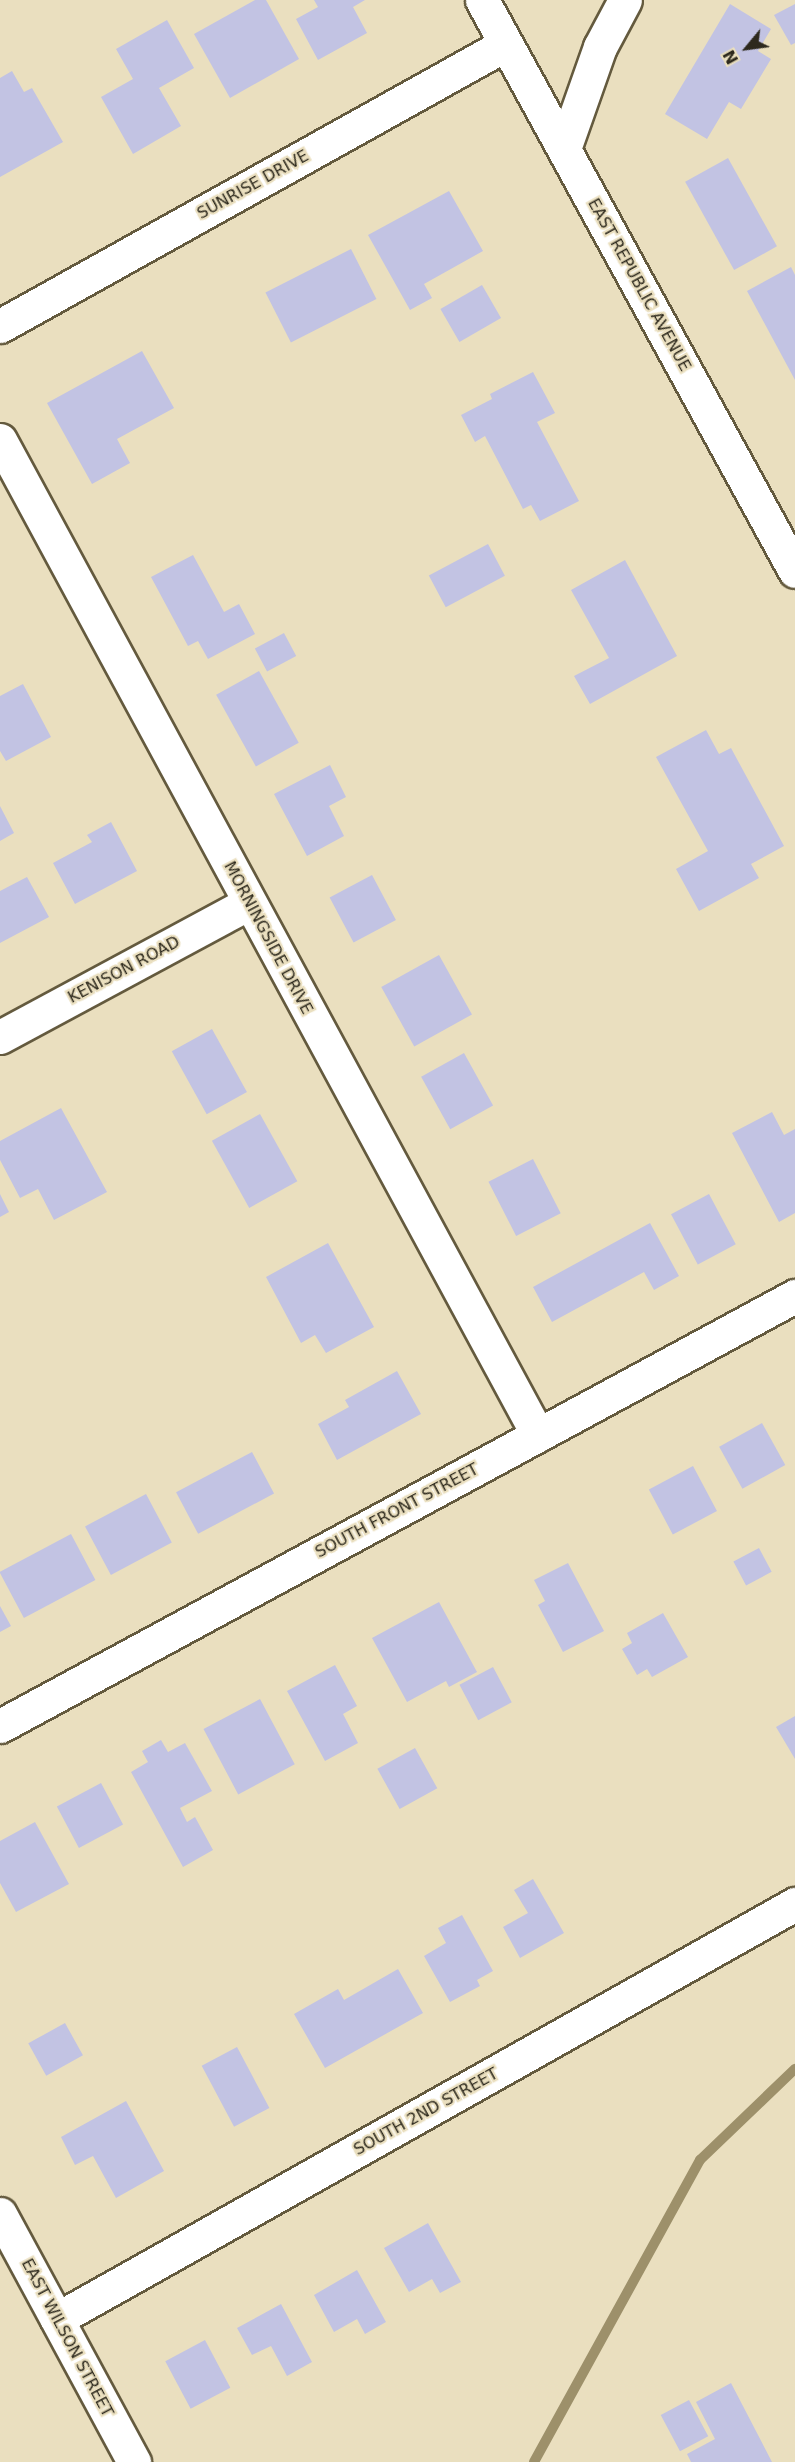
<!DOCTYPE html>
<html>
<head>
<meta charset="utf-8">
<style>
  body { margin:0 }
  #map { position:relative; width:795px; height:2462px; overflow:hidden; background:#eadfbf; font-family:"DejaVu Sans",sans-serif }
  div>[style] { position:absolute }
  .stream>* { height:10px; margin:-5px; padding:0 5px; transform-origin:5px; border-radius:5px; background:#9d906a }
  .building>* { inset:0; background:#c2c3e3; transform-origin:0 0 }
  .roads { filter:drop-shadow(2px 0 #645a3e) drop-shadow(-2px 0 #645a3e) drop-shadow(0 2px #645a3e) drop-shadow(0 -2px #645a3e) }
  .minor>* { height:33px; margin:-16.5px; padding:0 16.5px; transform-origin:16.5px; border-radius:16.5px; background:#fff }
  .tertiary>* { height:33px; margin:-16.5px; padding:0 16.5px; transform-origin:16.5px; border-radius:16.5px; background:#fff }
  span { translate:-50% -50%; white-space:nowrap; text-align:center; line-height:1.15; -webkit-text-stroke:4.5px #eadfbf; paint-order:stroke }
  .street-label { font-size:16px; color:#2d291d }
  .north { position:absolute; left:717px; top:18px; width:60px; height:60px; -webkit-text-stroke:4px #eadfbf; paint-order:stroke; rotate:241deg; font-size:16px; font-weight:700; line-height:24px; text-align:center; color:#2d291d }
  .north::after { content:''; display:block; margin:auto; width:21px; height:27px; background:#2d291d; clip-path:polygon(50% 0,100% 100%,50% 72%,0 100%) }
</style>
</head>
<body>
<div id="map">
  <div class="stream">
    <i style="left:534px;top:2462px;width:345px;rotate:-61.2deg"></i>
    <i style="left:700px;top:2160px;width:132px;rotate:-43.8deg"></i>
  </div>
  <div class="building">
    <i style="clip-path:polygon(255px 0,266px 0,299px 59px,230px 98px,194px 34px)"></i>
    <i style="clip-path:polygon(314px 0,365px 0,353px 7px,367px 33px,318px 60px,296px 19px,318px 7px)"></i>
    <i style="clip-path:polygon(730px 4px,771px 29px,758px 51px,771px 59px,741px 109px,729px 102px,707px 139px,665px 114px)"></i>
    <i style="clip-path:polygon(795px 4px,795px 43px,791px 45px,774px 15px)"></i>
    <i style="clip-path:polygon(167px 20px,194px 68px,159px 88px,181px 126px,133px 154px,101px 97px,133px 79px,116px 49px)"></i>
    <i style="clip-path:polygon(12px 71px,24px 92px,32px 88px,63px 142px,0 177px,0 78px)"></i>
    <i style="left:728px;top:158px;width:101px;height:49px;rotate:61deg"></i>
    <i style="clip-path:polygon(449px 191px,483px 251px,424px 284px,432px 298px,410px 310px,368px 235px)"></i>
    <i style="left:351px;top:249px;width:56px;height:96px;rotate:63deg"></i>
    <i style="clip-path:polygon(791px 267px,795px 275px,795px 380px,747px 291px)"></i>
    <i style="left:482px;top:285px;width:38px;height:48px;rotate:60deg"></i>
    <i style="clip-path:polygon(142px 351px,174px 408px,117px 439px,130px 463px,92px 484px,47px 403px)"></i>
    <i style="clip-path:polygon(533px 372px,555px 413px,537px 422px,579px 501px,540px 521px,531px 505px,523px 509px,485px 436px,475px 442px,461px 415px,492px 399px,490px 394px)"></i>
    <i style="left:488px;top:544px;width:36px;height:67px;rotate:62deg"></i>
    <i style="clip-path:polygon(193px 555px,224px 612px,239px 604px,255px 634px,208px 659px,198px 641px,188px 646px,151px 577px)"></i>
    <i style="clip-path:polygon(625px 560px,677px 656px,590px 704px,574px 676px,609px 658px,571px 590px)"></i>
    <i style="left:284px;top:633px;width:26px;height:33px;rotate:62deg"></i>
    <i style="left:259px;top:671px;width:82px;height:49px;rotate:61deg"></i>
    <i style="clip-path:polygon(23px 684px,51px 737px,6px 761px,0 751px,0 696px)"></i>
    <i style="clip-path:polygon(706px 730px,719px 754px,731px 748px,784px 846px,751px 864px,759px 878px,699px 911px,676px 869px,708px 851px,656px 757px)"></i>
    <i style="clip-path:polygon(330px 765px,346px 797px,329px 806px,344px 836px,307px 856px,274px 794px)"></i>
    <i style="clip-path:polygon(0 806px,14px 833px,0 841px)"></i>
    <i style="clip-path:polygon(111px 822px,137px 871px,75px 904px,53px 863px,92px 842px,87px 835px)"></i>
    <i style="left:372px;top:875px;width:51px;height:48px;rotate:62deg"></i>
    <i style="clip-path:polygon(27px 877px,49px 917px,0 943px,0 891px)"></i>
    <i style="left:439px;top:955px;width:68px;height:66px;rotate:61deg"></i>
    <i style="left:212px;top:1029px;width:72px;height:46px;rotate:61deg"></i>
    <i style="left:464px;top:1053px;width:60px;height:49px;rotate:61deg"></i>
    <i style="clip-path:polygon(61px 1108px,107px 1192px,54px 1220px,38px 1189px,20px 1198px,0 1160px,0 1141px)"></i>
    <i style="clip-path:polygon(772px 1112px,784px 1135px,795px 1129px,795px 1213px,779px 1222px,732px 1133px)"></i>
    <i style="left:260px;top:1114px;width:77px;height:55px;rotate:61deg"></i>
    <i style="left:533px;top:1159px;width:61px;height:50px;rotate:63deg"></i>
    <i style="clip-path:polygon(0 1194px,9px 1212px,0 1217px)"></i>
    <i style="left:709px;top:1194px;width:57px;height:43px;rotate:62deg"></i>
    <i style="clip-path:polygon(650px 1223px,679px 1276px,654px 1290px,644px 1272px,552px 1322px,533px 1287px)"></i>
    <i style="clip-path:polygon(328px 1243px,374px 1327px,326px 1353px,315px 1335px,301px 1343px,266px 1277px)"></i>
    <i style="clip-path:polygon(397px 1371px,421px 1414px,337px 1460px,318px 1424px,349px 1407px,345px 1400px)"></i>
    <i style="left:762px;top:1423px;width:48px;height:49px;rotate:61deg"></i>
    <i style="left:252px;top:1452px;width:47px;height:86px;rotate:62deg"></i>
    <i style="left:693px;top:1466px;width:51px;height:50px;rotate:62deg"></i>
    <i style="left:146px;top:1494px;width:55px;height:69px;rotate:62deg"></i>
    <i style="left:71px;top:1534px;width:52px;height:81px;rotate:62deg"></i>
    <i style="left:759px;top:1548px;width:27px;height:29px;rotate:62deg"></i>
    <i style="clip-path:polygon(568px 1563px,604px 1631px,563px 1652px,538px 1605px,545px 1601px,534px 1580px)"></i>
    <i style="clip-path:polygon(439px 1602px,477px 1672px,449px 1687px,446px 1681px,407px 1702px,372px 1638px)"></i>
    <i style="clip-path:polygon(0 1606px,11px 1626px,0 1632px)"></i>
    <i style="clip-path:polygon(663px 1613px,688px 1657px,652px 1677px,647px 1669px,637px 1675px,622px 1649px,632px 1643px,627px 1633px)"></i>
    <i style="clip-path:polygon(335px 1665px,357px 1706px,343px 1714px,358px 1743px,325px 1761px,287px 1691px)"></i>
    <i style="left:493px;top:1667px;width:40px;height:38px;rotate:62deg"></i>
    <i style="left:260px;top:1699px;width:74px;height:64px;rotate:62deg"></i>
    <i style="clip-path:polygon(795px 1716px,795px 1759px,776px 1727px)"></i>
    <i style="clip-path:polygon(161px 1740px,168px 1752px,185px 1743px,212px 1791px,180px 1808px,187px 1822px,195px 1817px,213px 1850px,183px 1867px,131px 1772px,148px 1762px,142px 1751px)"></i>
    <i style="left:415px;top:1748px;width:46px;height:43px;rotate:61deg"></i>
    <i style="left:101px;top:1783px;width:47px;height:50px;rotate:62deg"></i>
    <i style="clip-path:polygon(35px 1822px,69px 1884px,16px 1912px,0 1883px,0 1841px)"></i>
    <i style="clip-path:polygon(533px 1879px,564px 1933px,520px 1958px,503px 1927px,528px 1913px,514px 1890px)"></i>
    <i style="clip-path:polygon(462px 1915px,493px 1971px,477px 1980px,480px 1986px,450px 2002px,424px 1956px,446px 1943px,438px 1928px)"></i>
    <i style="clip-path:polygon(398px 1969px,423px 2013px,325px 2068px,294px 2014px,338px 1989px,344px 2000px)"></i>
    <i style="left:65px;top:2023px;width:37px;height:42px;rotate:61deg"></i>
    <i style="left:237px;top:2047px;width:69px;height:40px;rotate:62deg"></i>
    <i style="clip-path:polygon(126px 2101px,164px 2171px,116px 2198px,93px 2156px,75px 2165px,61px 2137px)"></i>
    <i style="clip-path:polygon(428px 2223px,461px 2282px,440px 2293px,432px 2279px,409px 2292px,384px 2248px)"></i>
    <i style="clip-path:polygon(357px 2270px,386px 2322px,365px 2334px,357px 2319px,334px 2332px,314px 2295px)"></i>
    <i style="clip-path:polygon(281px 2304px,312px 2362px,287px 2376px,271px 2346px,252px 2355px,237px 2328px)"></i>
    <i style="left:205px;top:2340px;width:54px;height:45px;rotate:62deg"></i>
    <i style="clip-path:polygon(731px 2383px,772px 2462px,691px 2462px,687px 2454px,715px 2439px,696px 2402px)"></i>
    <i style="left:689px;top:2400px;width:41px;height:32px;rotate:62deg"></i>
  </div>
  <div class="roads">
    <div class="minor">
      <i style="left:564px;top:149px;width:108px;rotate:-70.6deg"></i>
      <i style="left:600px;top:47px;width:53px;rotate:-62deg"></i>
      <i style="left:0;top:326px;width:579px;rotate:-29.13deg"></i>
      <i style="left:0;top:440px;width:1131px;rotate:61.6deg"></i>
      <i style="left:0;top:1037px;width:283px;rotate:-28.3deg"></i>
      <i style="left:0;top:2214px;width:282px;rotate:61.6deg"></i>
      <i style="left:57px;top:2319px;width:847px;rotate:-29.35deg"></i>
    </div>
    <div class="tertiary">
      <i style="left:482px;top:0;width:651px;rotate:61.27deg"></i>
      <i style="left:0;top:1726px;width:904px;rotate:-28.41deg"></i>
    </div>
  </div>
  <div class="street-label">
    <span style="left:253px;top:185px;rotate:-29deg">SUNRISE DRIVE</span>
    <span style="left:639px;top:285px;rotate:61deg">EAST REPUBLIC AVENUE</span>
    <span style="left:268px;top:938px;rotate:62deg">MORNINGSIDE DRIVE</span>
    <span style="left:124px;top:970px;rotate:-28deg">KENISON ROAD</span>
    <span style="left:397px;top:1511px;rotate:-28deg">SOUTH FRONT STREET</span>
    <span style="left:426px;top:2112px;rotate:-29deg">SOUTH 2ND STREET</span>
    <span style="left:67px;top:2338px;rotate:62deg">EAST WILSON STREET</span>
  </div>
  <div class="north">N</div>
</div>
</body>
</html>
